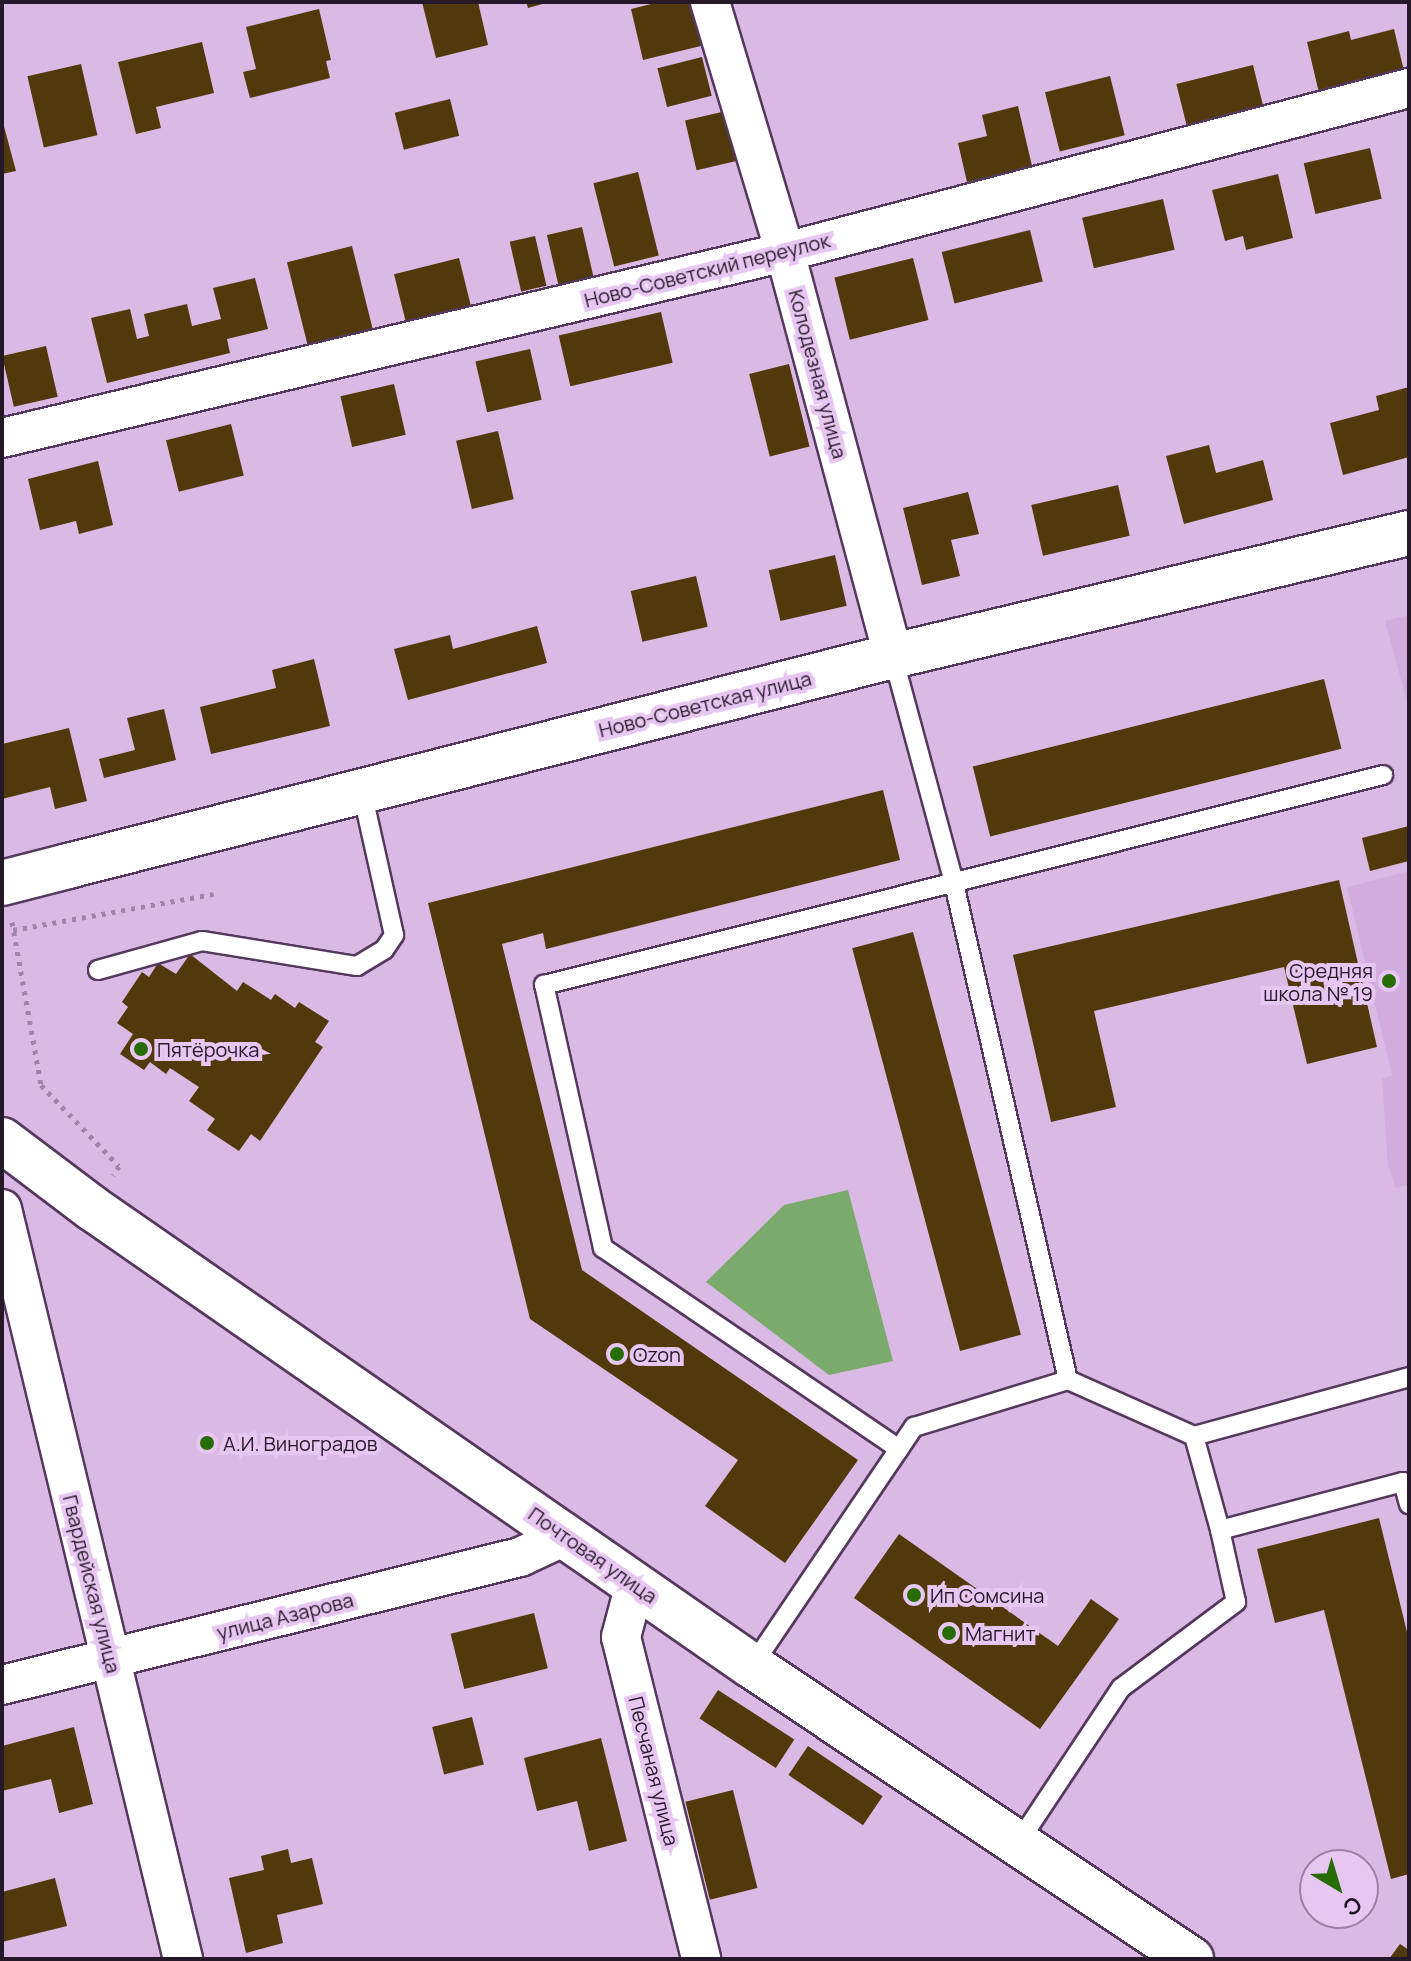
<!DOCTYPE html>
<html>
<head>
<meta charset="utf-8">
<style>
  body { margin:0 }
  #map { position:relative; width:1411px; height:1961px; overflow:hidden; background:#dbb9e5; font-family:Manrope,sans-serif }
  div>[style] { position:absolute }
  .built>* { inset:0; background:#d2acdd }
  .green>* { inset:0; background:#7aaa6c }
  .building>* { inset:0; background:#52390b; transform-origin:0 0 }
  .path>* { height:5px; margin-top:-2.5px; transform-origin:0; background:repeating-linear-gradient(90deg,#a085a8 0 4px,transparent 0 10px) }
  .roads { filter:drop-shadow(2px 0 #55385d) drop-shadow(-2px 0 #55385d) drop-shadow(0 2px #55385d) drop-shadow(0 -2px #55385d) }
  .service>* { height:18px; margin:-9px; padding:0 9px; transform-origin:9px; border-radius:9px; background:#fff }
  .minor>* { height:38px; margin:-19px; padding:0 19px; transform-origin:19px; border-radius:19px; background:#fff }
  .tertiary>* { height:44px; margin:-22px; padding:0 22px; transform-origin:22px; border-radius:22px; background:#fff }
  .secondary>* { height:44px; margin:-22px; padding:0 22px; transform-origin:22px; border-radius:22px; background:#fff }
  .dots>* { width:22px; height:22px; translate:-50% -50%; box-sizing:border-box; border:4px solid #e8c6f2; border-radius:50% }
  span { translate:-50% -50%; white-space:nowrap; text-align:center; line-height:1.15; -webkit-text-stroke:8px #e8c6f2; paint-order:stroke }
  .street-label { font-size:20px; color:#251829 }
  .poi-label { font-size:20px; color:#251829 }
  .right { translate:-100% -50%; text-align:right }
  .left { translate:0 -50%; text-align:left }
  .frame { position:absolute; inset:0; border:4px solid #251829; pointer-events:none }
  .north { position:absolute; left:1299px; top:1849px; width:80px; height:80px; box-sizing:border-box; background:#e8c6f2; border:2px solid #9a80a2; border-radius:50%; rotate:142deg; font-size:22px; font-weight:700; line-height:32px; text-align:center; color:#251829 }
  .north::after { content:''; display:block; margin:auto; width:28px; height:36px; background:#276c05; clip-path:polygon(50% 0,100% 100%,50% 72%,0 100%) }
</style>
</head>
<body>
<div id="map">
  <div class="built">
    <i style="clip-path:polygon(1409px 615px,1409px 709px,1385px 621px)"></i>
    <i style="clip-path:polygon(1409px 871px,1409px 1185px,1396px 1188px,1388px 1166px,1382px 1079px,1392px 1075px,1347px 887px)"></i>
  </div>
  <div class="green">
    <i style="clip-path:polygon(848px 1190px,893px 1361px,829px 1375px,706px 1282px,784px 1205px)"></i>
  </div>
  <div class="building">
    <i style="clip-path:polygon(422px 2px,478px 2px,488px 45px,436px 58px)"></i>
    <i style="clip-path:polygon(526px 2px,546px 2px,546px 3px,528px 8px)"></i>
    <i style="clip-path:polygon(659px 2px,698px 2px,709px 44px,643px 60px,631px 9px)"></i>
    <i style="clip-path:polygon(319px 9px,331px 60px,326px 61px,330px 78px,250px 98px,243px 72px,256px 69px,246px 27px)"></i>
    <i style="clip-path:polygon(1394px 29px,1404px 71px,1319px 93px,1307px 42px,1349px 31px,1351px 40px)"></i>
    <i style="clip-path:polygon(202px 42px,214px 93px,156px 107px,161px 128px,136px 134px,118px 62px)"></i>
    <i style="left:702px;top:57px;width:40px;height:46px;rotate:76deg"></i>
    <i style="left:81px;top:64px;width:73px;height:55px;rotate:77deg"></i>
    <i style="left:1253px;top:65px;width:46px;height:79px;rotate:76deg"></i>
    <i style="left:1110px;top:76px;width:61px;height:67px;rotate:76deg"></i>
    <i style="left:450px;top:99px;width:38px;height:57px;rotate:76deg"></i>
    <i style="clip-path:polygon(1018px 106px,1032px 166px,967px 182px,958px 143px,987px 136px,982px 115px)"></i>
    <i style="left:726px;top:111px;width:51px;height:42px;rotate:77deg"></i>
    <i style="clip-path:polygon(2px 119px,16px 171px,2px 174px)"></i>
    <i style="left:1370px;top:148px;width:52px;height:68px;rotate:77deg"></i>
    <i style="left:638px;top:172px;width:86px;height:46px;rotate:76deg"></i>
    <i style="clip-path:polygon(1278px 174px,1293px 238px,1246px 250px,1243px 236px,1225px 241px,1212px 190px)"></i>
    <i style="left:1163px;top:199px;width:52px;height:83px;rotate:77deg"></i>
    <i style="left:582px;top:227px;width:51px;height:36px;rotate:77deg"></i>
    <i style="left:1030px;top:230px;width:53px;height:91px;rotate:76deg"></i>
    <i style="left:535px;top:236px;width:51px;height:26px;rotate:77deg"></i>
    <i style="left:352px;top:246px;width:86px;height:67px;rotate:76deg"></i>
    <i style="left:459px;top:258px;width:53px;height:67px;rotate:76deg"></i>
    <i style="left:913px;top:258px;width:64px;height:81px;rotate:76deg"></i>
    <i style="clip-path:polygon(255px 278px,268px 329px,227px 339px,230px 353px,107px 383px,91px 318px,130px 309px,137px 339px,149px 336px,144px 314px,187px 304px,192px 326px,221px 319px,213px 288px)"></i>
    <i style="left:661px;top:312px;width:52px;height:105px;rotate:77deg"></i>
    <i style="left:46px;top:346px;width:52px;height:45px;rotate:77deg"></i>
    <i style="left:530px;top:349px;width:52px;height:56px;rotate:77deg"></i>
    <i style="left:789px;top:364px;width:85px;height:41px;rotate:76deg"></i>
    <i style="left:394px;top:384px;width:52px;height:55px;rotate:77deg"></i>
    <i style="clip-path:polygon(1409px 387px,1409px 457px,1343px 475px,1330px 423px,1379px 410px,1376px 396px)"></i>
    <i style="left:231px;top:424px;width:53px;height:67px;rotate:76deg"></i>
    <i style="left:498px;top:431px;width:70px;height:43px;rotate:77deg"></i>
    <i style="clip-path:polygon(1209px 445px,1216px 473px,1263px 460px,1273px 500px,1184px 524px,1166px 456px)"></i>
    <i style="clip-path:polygon(98px 461px,113px 525px,79px 534px,76px 521px,40px 530px,28px 479px)"></i>
    <i style="left:1118px;top:485px;width:52px;height:89px;rotate:77deg"></i>
    <i style="clip-path:polygon(968px 492px,979px 534px,951px 540px,960px 576px,922px 585px,903px 508px)"></i>
    <i style="left:835px;top:555px;width:52px;height:68px;rotate:77deg"></i>
    <i style="left:696px;top:576px;width:52px;height:67px;rotate:77deg"></i>
    <i style="clip-path:polygon(537px 626px,547px 663px,408px 700px,394px 649px,450px 635px,453px 649px)"></i>
    <i style="clip-path:polygon(314px 659px,330px 726px,211px 754px,200px 707px,276px 688px,272px 670px)"></i>
    <i style="left:1324px;top:679px;width:72px;height:362px;rotate:76deg"></i>
    <i style="clip-path:polygon(164px 709px,176px 760px,104px 778px,99px 759px,135px 750px,127px 718px)"></i>
    <i style="clip-path:polygon(69px 728px,87px 801px,55px 809px,50px 787px,2px 799px,2px 744px)"></i>
    <i style="clip-path:polygon(883px 790px,900px 860px,546px 949px,543px 933px,502px 944px,582px 1270px,858px 1460px,785px 1563px,705px 1506px,738px 1460px,530px 1319px,428px 903px)"></i>
    <i style="clip-path:polygon(1409px 826px,1409px 861px,1370px 871px,1362px 838px)"></i>
    <i style="clip-path:polygon(1339px 880px,1377px 1047px,1307px 1064px,1284px 967px,1094px 1011px,1116px 1107px,1051px 1122px,1013px 955px)"></i>
    <i style="left:913px;top:932px;width:417px;height:63px;rotate:75deg"></i>
    <i style="clip-path:polygon(190px 954px,237px 991px,243px 982px,271px 1000px,275px 994px,295px 1008px,299px 1002px,329px 1021px,315px 1042px,323px 1047px,260px 1141px,251px 1134px,239px 1151px,207px 1130px,215px 1119px,189px 1101px,199px 1087px,170px 1068px,166px 1074px,150px 1062px,144px 1070px,120px 1054px,133px 1034px,117px 1023px,128px 1007px,122px 1002px,142px 972px,149px 977px,158px 963px,176px 974px)"></i>
    <i style="clip-path:polygon(1379px 1518px,1409px 1640px,1409px 1874px,1391px 1879px,1324px 1610px,1275px 1623px,1257px 1549px)"></i>
    <i style="clip-path:polygon(899px 1534px,1058px 1646px,1091px 1599px,1119px 1619px,1040px 1729px,854px 1598px)"></i>
    <i style="left:534px;top:1613px;width:57px;height:86px;rotate:76deg"></i>
    <i style="left:718px;top:1690px;width:91px;height:34px;rotate:33deg"></i>
    <i style="left:472px;top:1717px;width:49px;height:41px;rotate:76deg"></i>
    <i style="clip-path:polygon(74px 1727px,93px 1804px,59px 1813px,51px 1779px,2px 1791px,2px 1746px)"></i>
    <i style="clip-path:polygon(601px 1738px,627px 1841px,589px 1851px,577px 1801px,537px 1811px,524px 1758px)"></i>
    <i style="left:808px;top:1746px;width:90px;height:35px;rotate:34deg"></i>
    <i style="left:733px;top:1790px;width:101px;height:49px;rotate:76deg"></i>
    <i style="clip-path:polygon(288px 1849px,291px 1863px,312px 1858px,323px 1904px,277px 1915px,283px 1943px,246px 1953px,229px 1878px,264px 1870px,261px 1856px)"></i>
    <i style="clip-path:polygon(55px 1878px,67px 1926px,2px 1942px,2px 1892px)"></i>
    <i style="clip-path:polygon(1400px 1944px,1409px 1950px,1409px 1959px,1389px 1959px)"></i>
  </div>
  <div class="path">
    <i style="left:12px;top:922px;width:166px;rotate:79.9deg"></i>
    <i style="left:41px;top:1085px;width:112px;rotate:46.1deg"></i>
    <i style="left:119px;top:1166px;width:11px;rotate:124deg"></i>
    <i style="left:13px;top:930px;width:204px;rotate:-10.2deg"></i>
  </div>
  <div class="roads">
    <div class="service">
      <i style="left:98px;top:970px;width:108px;rotate:-15.6deg"></i>
      <i style="left:202px;top:941px;width:157px;rotate:9.2deg"></i>
      <i style="left:357px;top:966px;width:31px;rotate:-31deg"></i>
      <i style="left:384px;top:950px;width:18px;rotate:-56deg"></i>
      <i style="left:394px;top:935px;width:147px;rotate:-102.6deg"></i>
      <i style="left:1068px;top:1380px;width:138px;rotate:24deg"></i>
      <i style="left:1194px;top:1436px;width:98px;rotate:74.5deg"></i>
      <i style="left:1194px;top:1436px;width:223px;rotate:-15.3deg"></i>
      <i style="left:899px;top:1449px;width:358px;rotate:-145.8deg"></i>
      <i style="left:603px;top:1248px;width:270px;rotate:-102.6deg"></i>
      <i style="left:544px;top:985px;width:865px;rotate:-14.05deg"></i>
      <i style="left:752px;top:1666px;width:289px;rotate:-55.9deg"></i>
      <i style="left:914px;top:1427px;width:161px;rotate:-17deg"></i>
      <i style="left:1068px;top:1380px;width:514px;rotate:-102.93deg"></i>
      <i style="left:953px;top:879px;width:231px;rotate:-105.1deg"></i>
      <i style="left:1018px;top:1843px;width:186px;rotate:-56.4deg"></i>
      <i style="left:1121px;top:1688px;width:144px;rotate:-36.8deg"></i>
      <i style="left:1236px;top:1602px;width:74px;rotate:-102.5deg"></i>
      <i style="left:1220px;top:1530px;width:189px;rotate:-14.7deg"></i>
      <i style="left:1403px;top:1482px;width:23px;rotate:75deg"></i>
    </div>
    <div class="minor">
      <i style="left:710px;top:2px;width:261px;rotate:73.3deg"></i>
      <i style="left:785px;top:252px;width:418px;rotate:75deg"></i>
      <i style="left:2px;top:438px;width:805px;rotate:-13.36deg"></i>
      <i style="left:785px;top:252px;width:645px;rotate:-14.73deg"></i>
      <i style="left:2px;top:1209px;width:772px;rotate:76.43deg"></i>
      <i style="left:635px;top:1584px;width:55px;rotate:104.8deg"></i>
      <i style="left:621px;top:1637px;width:332px;rotate:76deg"></i>
      <i style="left:2px;top:1685px;width:534px;rotate:-13.88deg"></i>
      <i style="left:520px;top:1557px;width:50px;rotate:-25deg"></i>
    </div>
    <div class="tertiary">
      <i style="left:2px;top:883px;width:68px;rotate:-14.4deg"></i>
    </div>
    <div class="secondary">
      <i style="left:68px;top:866px;width:851px;rotate:-14.28deg"></i>
      <i style="left:893px;top:656px;width:530px;rotate:-13.41deg"></i>
      <i style="left:2px;top:1140px;width:113px;rotate:37.1deg"></i>
      <i style="left:92px;top:1208px;width:803px;rotate:34.76deg"></i>
      <i style="left:752px;top:1666px;width:528px;rotate:33.72deg"></i>
    </div>
  </div>
  <div class="dots">
    <i style="left:1389px;top:981px;background:#276c05"></i>
    <i style="left:141px;top:1049px;background:#276c05"></i>
    <i style="left:617px;top:1354px;background:#276c05"></i>
    <i style="left:207px;top:1443px;background:#276c05"></i>
    <i style="left:914px;top:1595px;background:#276c05"></i>
    <i style="left:949px;top:1633px;background:#276c05"></i>
  </div>
  <div class="street-label">
    <span style="left:707px;top:270px;rotate:-14deg">Ново-Советский переулок</span>
    <span style="left:818px;top:374px;rotate:75deg">Колодезная улица</span>
    <span style="left:705px;top:704px;rotate:-14deg">Ново-Советская улица</span>
    <span style="left:593px;top:1555px;rotate:35deg">Почтовая улица</span>
    <span style="left:92px;top:1584px;rotate:76deg">Гвардейская улица</span>
    <span style="left:285px;top:1616px;rotate:-14deg">улица Азарова</span>
    <span style="left:654px;top:1771px;rotate:76deg">Песчаная улица</span>
  </div>
  <div class="poi-label">
    <span class="right" style="left:1373px;top:982px">Средняя<br>школа № 19</span>
    <span class="left" style="left:157px;top:1049px">Пятёрочка</span>
    <span class="left" style="left:633px;top:1354px">Ozon</span>
    <span class="left" style="left:223px;top:1443px">А.И. Виноградов</span>
    <span class="left" style="left:930px;top:1595px">Ип Сомсина</span>
    <span class="left" style="left:965px;top:1633px">Магнит</span>
  </div>
  <div class="frame"></div>
  <div class="north">С</div>
</div>
</body>
</html>
